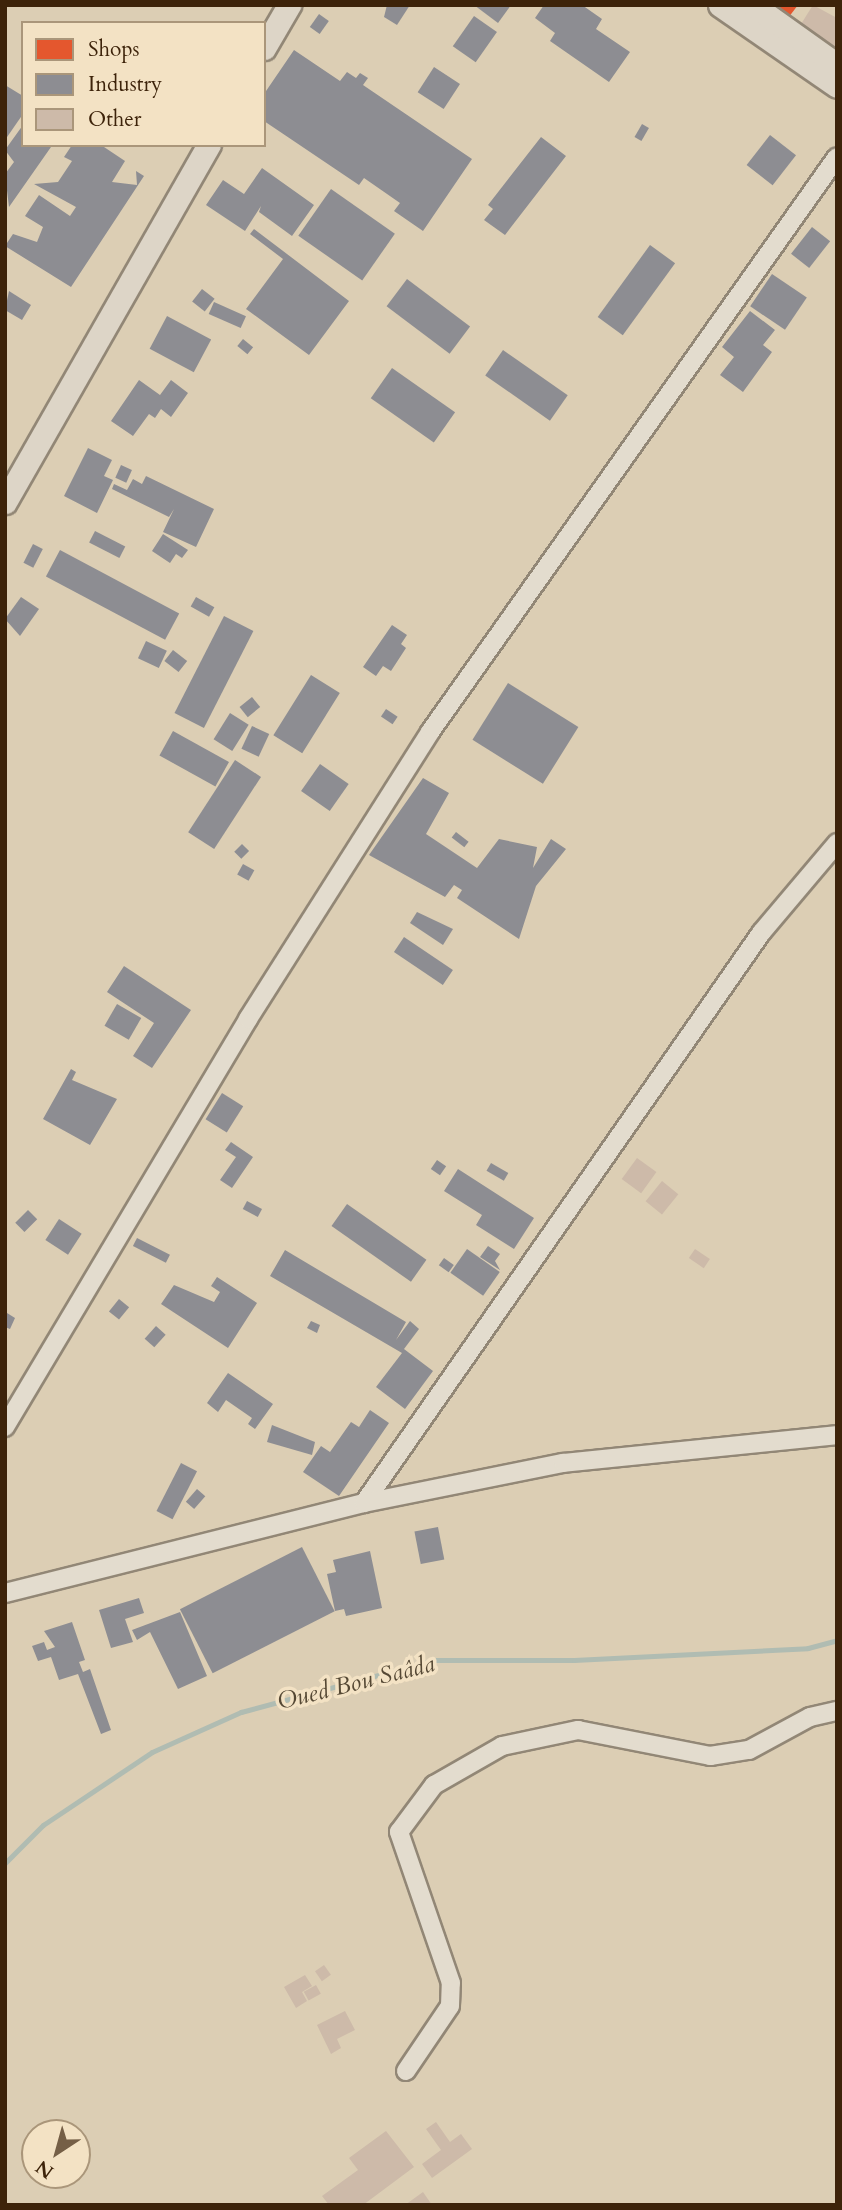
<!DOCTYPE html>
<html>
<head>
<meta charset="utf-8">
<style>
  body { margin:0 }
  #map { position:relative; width:842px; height:2210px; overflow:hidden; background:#dcceb4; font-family:Cardo,serif }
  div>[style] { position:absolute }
  .shops>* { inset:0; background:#e4572e }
  .industry>* { inset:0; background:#8d8d92; transform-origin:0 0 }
  .stream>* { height:5px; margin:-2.5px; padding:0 2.5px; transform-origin:2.5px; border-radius:2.5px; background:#b0bcb2 }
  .building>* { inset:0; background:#cdbaa9; transform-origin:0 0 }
  .roads { filter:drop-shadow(2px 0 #928776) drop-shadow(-2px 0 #928776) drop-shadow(0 2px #928776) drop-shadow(0 -2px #928776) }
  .minor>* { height:18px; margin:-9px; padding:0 9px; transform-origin:9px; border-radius:9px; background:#e3dcce }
  .major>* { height:23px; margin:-11.5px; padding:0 11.5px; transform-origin:11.5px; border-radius:11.5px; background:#ddd5c7 }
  span { translate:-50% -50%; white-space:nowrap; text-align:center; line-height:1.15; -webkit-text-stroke:7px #f3e2c4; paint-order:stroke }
  .water-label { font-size:24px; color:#554834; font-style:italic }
  .frame { position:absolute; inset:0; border:7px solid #3d230a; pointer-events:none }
  .legend { position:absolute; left:21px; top:21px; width:245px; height:126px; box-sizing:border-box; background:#f3e2c4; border:2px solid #aa967a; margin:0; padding:9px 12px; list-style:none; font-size:21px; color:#3d230a }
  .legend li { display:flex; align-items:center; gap:14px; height:35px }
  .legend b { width:35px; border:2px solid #aa967a }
  .north { position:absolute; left:21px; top:2119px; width:70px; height:70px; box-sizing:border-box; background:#f3e2c4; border:2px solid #aa967a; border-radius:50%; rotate:216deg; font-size:19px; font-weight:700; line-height:28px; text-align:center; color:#3d230a }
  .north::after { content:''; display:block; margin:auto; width:24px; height:32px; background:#755f46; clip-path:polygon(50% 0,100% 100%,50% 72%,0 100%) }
</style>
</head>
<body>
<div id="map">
  <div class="shops">
    <i style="clip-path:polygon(763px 5px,798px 5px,785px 22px)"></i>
  </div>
  <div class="industry">
    <i style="clip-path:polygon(387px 5px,410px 5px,397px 25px,384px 17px)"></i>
    <i style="clip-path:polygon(474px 5px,511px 5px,498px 23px)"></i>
    <i style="clip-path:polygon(544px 5px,582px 5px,602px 19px,596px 29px,630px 52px,609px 82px,550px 41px,555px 33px,535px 18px)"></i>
    <i style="left:319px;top:14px;width:12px;height:16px;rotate:35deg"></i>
    <i style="left:474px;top:16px;width:28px;height:37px;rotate:35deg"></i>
    <i style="clip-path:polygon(294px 50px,340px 81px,347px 72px,356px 78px,360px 73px,368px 78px,363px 85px,472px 159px,423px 231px,394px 211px,400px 203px,364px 178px,359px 185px,264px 121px,264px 94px)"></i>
    <i style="left:434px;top:67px;width:31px;height:30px;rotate:33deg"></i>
    <i style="clip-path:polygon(5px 85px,23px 96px,23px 114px,5px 140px)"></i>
    <i style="left:642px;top:124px;width:8px;height:15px;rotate:30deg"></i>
    <i style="clip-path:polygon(23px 125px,23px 145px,51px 147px,9px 207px,5px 174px,14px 162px,5px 150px)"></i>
    <i style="left:770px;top:135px;width:33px;height:38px;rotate:38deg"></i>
    <i style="clip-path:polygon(541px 137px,566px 156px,505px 235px,484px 220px,493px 209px,488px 205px)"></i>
    <i style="clip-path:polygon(72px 145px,101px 145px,125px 161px,112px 182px,137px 185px,136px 171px,144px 176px,71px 287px,5px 246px,13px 234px,37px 242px,43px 227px,25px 216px,39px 195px,70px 216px,76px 207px,34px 184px,58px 182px,72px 161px,64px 157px)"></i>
    <i style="clip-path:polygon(262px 168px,314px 205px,292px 236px,259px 212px,261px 206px,245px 231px,206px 205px,223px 180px,244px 194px)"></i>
    <i style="left:331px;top:189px;width:78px;height:57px;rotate:35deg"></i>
    <i style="left:812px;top:227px;width:23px;height:34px;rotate:38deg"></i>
    <i style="clip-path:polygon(254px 229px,349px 301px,309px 355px,246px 309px,283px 259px,250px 234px)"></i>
    <i style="left:650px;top:245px;width:31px;height:89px;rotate:36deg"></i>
    <i style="left:772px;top:274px;width:42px;height:39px;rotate:34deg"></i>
    <i style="left:407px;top:279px;width:79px;height:34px;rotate:37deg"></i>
    <i style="left:202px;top:289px;width:16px;height:16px;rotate:38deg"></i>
    <i style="clip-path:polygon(9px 291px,31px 305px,22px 320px,5px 310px)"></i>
    <i style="left:214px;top:302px;width:35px;height:13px;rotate:24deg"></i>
    <i style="clip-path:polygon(750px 311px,775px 330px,763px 345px,772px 352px,743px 392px,720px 375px,734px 357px,722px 347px)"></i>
    <i style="left:167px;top:316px;width:50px;height:37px;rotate:28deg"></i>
    <i style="left:243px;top:339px;width:13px;height:9px;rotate:39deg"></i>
    <i style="left:503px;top:350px;width:79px;height:31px;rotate:35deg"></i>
    <i style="left:392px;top:368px;width:77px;height:37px;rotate:35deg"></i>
    <i style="clip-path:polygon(139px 380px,160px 395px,171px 380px,188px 393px,171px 417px,161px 409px,155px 418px,149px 414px,133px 436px,111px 421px)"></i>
    <i style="clip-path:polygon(88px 448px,112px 460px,104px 476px,113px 480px,97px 513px,64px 496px)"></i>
    <i style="left:121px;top:465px;width:12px;height:14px;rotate:24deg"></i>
    <i style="clip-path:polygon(146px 476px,214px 509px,196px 547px,163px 532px,174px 509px,169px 517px,112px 489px,114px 484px,127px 490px,133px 479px,142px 484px)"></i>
    <i style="left:95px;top:531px;width:34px;height:13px;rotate:27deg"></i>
    <i style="clip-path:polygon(163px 534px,188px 550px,182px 558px,176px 554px,170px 563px,152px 551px)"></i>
    <i style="left:33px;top:544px;width:11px;height:21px;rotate:27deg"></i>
    <i style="left:60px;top:550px;width:135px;height:30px;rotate:28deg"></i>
    <i style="clip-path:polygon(21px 597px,39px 609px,20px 636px,5px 619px)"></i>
    <i style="left:196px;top:597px;width:21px;height:11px;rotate:29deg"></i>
    <i style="left:224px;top:616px;width:33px;height:109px;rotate:27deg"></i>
    <i style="clip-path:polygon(392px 625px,407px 635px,401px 644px,406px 648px,391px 671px,383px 666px,376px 676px,363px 667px)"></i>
    <i style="left:146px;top:641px;width:23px;height:19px;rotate:25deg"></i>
    <i style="left:173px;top:650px;width:18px;height:14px;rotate:38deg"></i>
    <i style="left:311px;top:675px;width:34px;height:71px;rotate:32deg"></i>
    <i style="left:508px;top:683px;width:83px;height:67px;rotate:32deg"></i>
    <i style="left:252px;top:697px;width:13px;height:16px;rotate:51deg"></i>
    <i style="left:386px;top:709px;width:14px;height:9px;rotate:34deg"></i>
    <i style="left:230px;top:713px;width:22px;height:31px;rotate:32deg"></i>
    <i style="left:252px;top:726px;width:19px;height:25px;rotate:25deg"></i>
    <i style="left:173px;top:731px;width:64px;height:28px;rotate:29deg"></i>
    <i style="left:235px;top:760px;width:31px;height:86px;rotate:33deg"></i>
    <i style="left:320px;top:764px;width:35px;height:33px;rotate:35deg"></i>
    <i style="clip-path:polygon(423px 778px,449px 793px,426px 834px,477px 868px,499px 839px,537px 847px,533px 868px,551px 839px,566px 849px,536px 886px,519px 939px,457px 898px,462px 890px,454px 885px,445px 897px,369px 855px)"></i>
    <i style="left:456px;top:832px;width:16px;height:7px;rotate:38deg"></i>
    <i style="left:242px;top:844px;width:10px;height:11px;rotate:45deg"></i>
    <i style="left:243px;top:864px;width:13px;height:12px;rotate:29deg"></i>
    <i style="clip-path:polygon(417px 912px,453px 929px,443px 945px,410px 923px)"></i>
    <i style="left:404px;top:937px;width:59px;height:18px;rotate:34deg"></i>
    <i style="clip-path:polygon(124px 966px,191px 1010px,152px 1068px,133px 1056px,154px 1023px,107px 992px)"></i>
    <i style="left:117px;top:1004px;width:28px;height:25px;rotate:30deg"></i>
    <i style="clip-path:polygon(71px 1069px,76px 1072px,72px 1080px,117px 1099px,90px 1145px,43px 1119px)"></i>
    <i style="left:222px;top:1093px;width:25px;height:31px;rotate:32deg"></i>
    <i style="clip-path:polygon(231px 1142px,253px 1157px,232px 1188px,220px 1180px,236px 1157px,225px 1150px)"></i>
    <i style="left:437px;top:1160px;width:11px;height:11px;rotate:34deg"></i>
    <i style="left:491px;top:1163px;width:20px;height:9px;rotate:30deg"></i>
    <i style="clip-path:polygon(458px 1169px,534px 1218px,514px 1249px,476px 1225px,482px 1215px,444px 1191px)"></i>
    <i style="left:247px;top:1201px;width:17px;height:9px;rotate:28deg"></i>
    <i style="left:347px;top:1204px;width:97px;height:27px;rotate:35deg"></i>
    <i style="left:28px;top:1210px;width:13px;height:18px;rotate:45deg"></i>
    <i style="left:59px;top:1219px;width:27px;height:25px;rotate:33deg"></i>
    <i style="left:137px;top:1238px;width:37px;height:9px;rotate:27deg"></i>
    <i style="clip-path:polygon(488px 1246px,500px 1254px,495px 1261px,500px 1270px,480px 1257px)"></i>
    <i style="left:467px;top:1249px;width:40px;height:29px;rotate:35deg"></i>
    <i style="clip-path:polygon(285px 1250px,406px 1322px,396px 1340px,410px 1321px,419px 1329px,404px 1349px,433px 1371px,405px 1409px,376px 1387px,402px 1353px,270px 1276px)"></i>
    <i style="left:444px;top:1258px;width:12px;height:9px;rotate:35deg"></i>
    <i style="clip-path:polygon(217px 1277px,257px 1303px,228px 1348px,161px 1304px,174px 1285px,214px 1302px,220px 1292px,211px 1286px)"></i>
    <i style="left:119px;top:1299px;width:13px;height:16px;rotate:39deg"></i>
    <i style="clip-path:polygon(7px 1313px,15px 1318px,10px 1329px,5px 1327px)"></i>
    <i style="clip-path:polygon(311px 1321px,320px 1325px,317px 1333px,307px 1328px)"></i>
    <i style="left:156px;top:1326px;width:13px;height:17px;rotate:42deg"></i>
    <i style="clip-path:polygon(228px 1373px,273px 1404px,255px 1429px,248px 1424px,252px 1418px,226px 1400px,218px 1412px,207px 1403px)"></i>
    <i style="clip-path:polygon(370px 1410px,389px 1423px,339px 1496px,303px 1472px,321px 1446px,330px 1452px,351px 1422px,359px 1427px)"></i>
    <i style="clip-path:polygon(272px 1425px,315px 1442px,312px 1455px,267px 1442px)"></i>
    <i style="left:181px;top:1463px;width:18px;height:54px;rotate:27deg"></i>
    <i style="left:197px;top:1489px;width:11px;height:17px;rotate:41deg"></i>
    <i style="left:438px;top:1527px;width:33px;height:24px;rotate:79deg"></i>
    <i style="left:302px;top:1547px;width:72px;height:137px;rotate:63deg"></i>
    <i style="clip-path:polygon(370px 1551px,382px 1608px,346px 1616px,344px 1609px,335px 1611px,327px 1574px,336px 1572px,333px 1560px)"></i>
    <i style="clip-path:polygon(139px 1598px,144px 1613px,125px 1619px,133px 1642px,111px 1648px,99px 1610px)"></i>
    <i style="clip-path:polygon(180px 1612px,207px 1676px,178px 1689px,150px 1632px,137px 1640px,132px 1630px)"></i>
    <i style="clip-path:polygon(72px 1622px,85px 1660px,79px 1662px,83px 1672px,90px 1669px,111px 1730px,101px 1734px,78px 1674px,59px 1680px,51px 1657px,38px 1661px,32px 1646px,44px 1642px,47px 1650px,55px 1647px,44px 1631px)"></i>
  </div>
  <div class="stream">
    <i style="left:5px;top:1863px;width:54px;rotate:-45deg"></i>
    <i style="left:43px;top:1825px;width:131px;rotate:-33.8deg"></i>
    <i style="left:152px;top:1752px;width:98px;rotate:-24.2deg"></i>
    <i style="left:241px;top:1712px;width:200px;rotate:-15.1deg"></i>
    <i style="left:434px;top:1660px;width:140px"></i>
    <i style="left:574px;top:1660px;width:234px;rotate:-2.9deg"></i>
    <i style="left:808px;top:1648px;width:30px;rotate:-15deg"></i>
  </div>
  <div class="building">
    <i style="clip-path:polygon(813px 5px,837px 18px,837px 58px,796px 32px)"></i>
    <i style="left:637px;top:1158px;width:24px;height:26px;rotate:36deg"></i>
    <i style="left:662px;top:1181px;width:21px;height:26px;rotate:39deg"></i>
    <i style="left:695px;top:1249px;width:18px;height:11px;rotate:34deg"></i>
    <i style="left:324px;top:1965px;width:12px;height:11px;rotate:55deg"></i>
    <i style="clip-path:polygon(305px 1975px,312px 1986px,302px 1992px,307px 2001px,296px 2008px,284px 1987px)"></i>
    <i style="left:316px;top:1985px;width:10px;height:14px;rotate:61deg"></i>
    <i style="clip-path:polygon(345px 2011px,355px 2030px,337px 2039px,341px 2048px,331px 2054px,317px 2025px)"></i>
    <i style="clip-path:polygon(436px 2122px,450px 2142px,461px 2134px,472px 2149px,432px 2178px,422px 2164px,441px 2150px,426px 2129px)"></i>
    <i style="clip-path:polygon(386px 2131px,414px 2167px,363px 2205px,329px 2205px,322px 2196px,358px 2170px,349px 2158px)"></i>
    <i style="clip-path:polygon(423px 2192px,432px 2205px,405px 2205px)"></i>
  </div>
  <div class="roads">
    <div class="minor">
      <i style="left:5px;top:1427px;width:475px;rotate:-59.2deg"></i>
      <i style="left:248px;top:1019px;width:340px;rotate:-57.6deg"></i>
      <i style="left:430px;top:732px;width:704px;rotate:-54.71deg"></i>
      <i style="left:364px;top:1503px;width:695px;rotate:-55.14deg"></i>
      <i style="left:761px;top:933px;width:118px;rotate:-49.8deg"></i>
      <i style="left:5px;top:1593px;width:370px;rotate:-14.1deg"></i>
      <i style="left:364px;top:1503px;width:203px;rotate:-11.4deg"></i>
      <i style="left:563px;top:1463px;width:275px;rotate:-5.8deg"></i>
      <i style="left:406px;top:2071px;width:78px;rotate:-55.9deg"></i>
      <i style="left:450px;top:2006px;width:23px;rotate:-88deg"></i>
      <i style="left:451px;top:1983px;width:160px;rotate:-109deg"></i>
      <i style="left:399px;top:1832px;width:59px;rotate:-53.3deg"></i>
      <i style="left:434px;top:1785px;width:78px;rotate:-29.8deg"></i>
      <i style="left:502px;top:1746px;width:78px;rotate:-11.9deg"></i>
      <i style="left:578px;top:1730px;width:135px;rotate:11.1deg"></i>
      <i style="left:710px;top:1756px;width:39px;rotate:-9deg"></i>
      <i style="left:749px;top:1750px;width:69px;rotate:-28.4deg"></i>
      <i style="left:810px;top:1717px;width:28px;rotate:-13deg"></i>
    </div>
    <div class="major">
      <i style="left:720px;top:5px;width:142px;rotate:34.7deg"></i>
      <i style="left:753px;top:5px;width:103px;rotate:35.5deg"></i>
      <i style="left:264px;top:48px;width:50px;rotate:-59.8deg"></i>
      <i style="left:5px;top:502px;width:411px;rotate:-60.3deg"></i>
    </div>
  </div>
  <div class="water-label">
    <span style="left:356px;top:1683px;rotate:-14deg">Oued Bou Saâda</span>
  </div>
  <div class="frame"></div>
  <ul class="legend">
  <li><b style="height:19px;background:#e4572e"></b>Shops</li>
  <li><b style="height:19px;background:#8d8d92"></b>Industry</li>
  <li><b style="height:19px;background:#cdbaa9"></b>Other</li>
  </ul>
  <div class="north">N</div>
</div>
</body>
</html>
